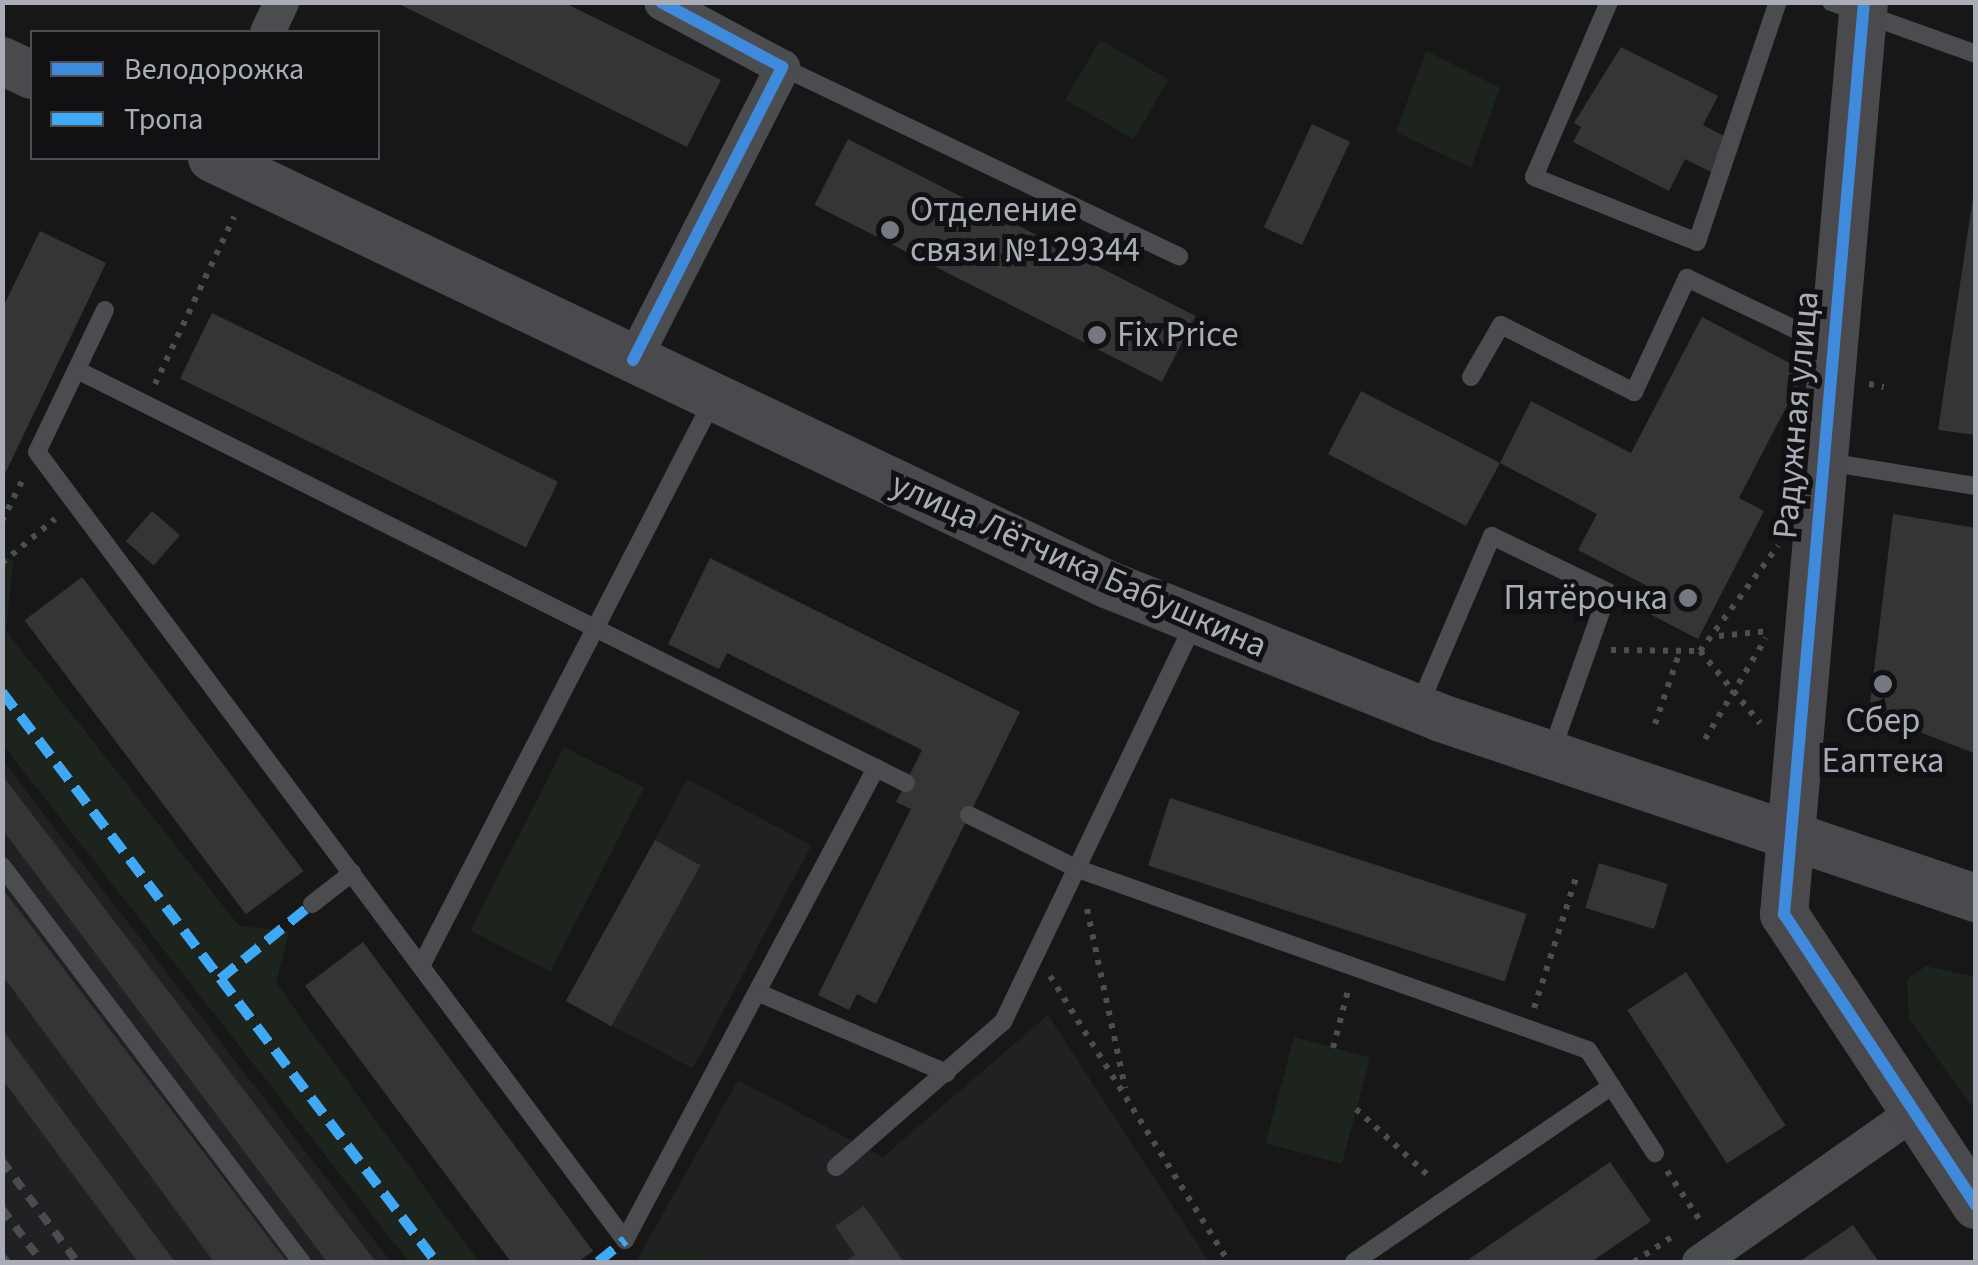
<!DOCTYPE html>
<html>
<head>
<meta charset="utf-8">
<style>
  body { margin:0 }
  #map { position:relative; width:1978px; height:1265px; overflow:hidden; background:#171717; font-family:"Source Sans 3",sans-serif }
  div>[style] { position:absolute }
  .built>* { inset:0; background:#212123; transform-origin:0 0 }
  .green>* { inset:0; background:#1d241e; transform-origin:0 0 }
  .building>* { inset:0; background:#353536; transform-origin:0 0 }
  .path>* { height:6px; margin-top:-3px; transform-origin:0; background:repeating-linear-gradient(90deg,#4d4e52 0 5px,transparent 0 13px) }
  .lane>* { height:18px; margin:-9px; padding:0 9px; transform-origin:9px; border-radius:9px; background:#4b4c50 }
  .street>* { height:35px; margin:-17.5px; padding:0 17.5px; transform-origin:17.5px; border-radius:17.5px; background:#4b4c50 }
  .secondary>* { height:48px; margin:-24px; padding:0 24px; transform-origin:24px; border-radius:24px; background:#4a4a4e }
  .rail>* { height:8px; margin-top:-4px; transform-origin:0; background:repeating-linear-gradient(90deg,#4b4c4f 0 12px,transparent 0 22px) }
  .quiet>* { height:10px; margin-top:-5px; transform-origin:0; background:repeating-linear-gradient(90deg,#3fa9f5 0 20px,transparent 0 30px) }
  .cycleway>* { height:12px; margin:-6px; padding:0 6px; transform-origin:6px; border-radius:6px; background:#408adc }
  .dots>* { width:28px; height:28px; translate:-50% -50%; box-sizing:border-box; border:5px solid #111113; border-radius:50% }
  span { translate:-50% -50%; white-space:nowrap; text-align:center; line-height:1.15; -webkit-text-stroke:10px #111113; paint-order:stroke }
  .poi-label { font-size:35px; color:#a8adb8 }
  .left { translate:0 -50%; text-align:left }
  .right { translate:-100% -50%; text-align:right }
  .street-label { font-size:35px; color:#a8adb8 }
  .frame { position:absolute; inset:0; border:5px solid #a8adb8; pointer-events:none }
  .legend { position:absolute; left:30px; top:30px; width:350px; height:130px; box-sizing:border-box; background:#111113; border:2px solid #4d4f55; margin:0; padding:12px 18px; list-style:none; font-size:30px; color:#a8adb8 }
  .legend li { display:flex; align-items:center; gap:20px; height:50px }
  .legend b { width:50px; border:2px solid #4d4f55 }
</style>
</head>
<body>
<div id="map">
  <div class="built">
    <i style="clip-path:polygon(3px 761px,391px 1262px,3px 1262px)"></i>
    <i style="left:687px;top:779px;width:141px;height:253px;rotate:28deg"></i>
    <i style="clip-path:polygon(1048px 1015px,1209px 1262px,636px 1262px,738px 1080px,883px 1157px)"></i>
  </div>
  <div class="green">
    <i style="left:1100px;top:40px;width:79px;height:69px;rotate:30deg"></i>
    <i style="clip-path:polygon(1426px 51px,1500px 88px,1471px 168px,1396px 132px)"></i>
    <i style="clip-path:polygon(3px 556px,13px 561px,6px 631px,239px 926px,289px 931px,276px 983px,479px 1262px,409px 1262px,3px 745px)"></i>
    <i style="left:564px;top:747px;width:90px;height:206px;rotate:27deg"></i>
    <i style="clip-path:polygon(1926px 966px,1975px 977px,1975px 1110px,1909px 1019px,1907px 979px)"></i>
    <i style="left:1294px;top:1037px;width:79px;height:110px;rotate:15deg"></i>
    <i style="clip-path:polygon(663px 1248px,706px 1252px,707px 1262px,640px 1262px)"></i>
  </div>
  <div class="building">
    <i style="clip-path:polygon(395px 2px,563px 2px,721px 80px,687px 147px)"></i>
    <i style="clip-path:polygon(1621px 47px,1718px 96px,1703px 125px,1738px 143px,1721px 177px,1685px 159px,1669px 191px,1573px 142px,1581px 127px,1574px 123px)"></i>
    <i style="left:1312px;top:124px;width:42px;height:114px;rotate:25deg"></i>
    <i style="left:848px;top:139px;width:390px;height:74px;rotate:27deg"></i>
    <i style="clip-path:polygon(1976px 178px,1976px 435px,1938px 430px)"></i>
    <i style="clip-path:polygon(40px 231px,106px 263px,2px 480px,2px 309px)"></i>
    <i style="left:212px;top:313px;width:385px;height:73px;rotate:26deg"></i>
    <i style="clip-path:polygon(1702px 317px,1805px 371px,1739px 498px,1764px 511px,1698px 639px,1642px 610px,1653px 589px,1578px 550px,1597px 514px,1500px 463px,1466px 526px,1328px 454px,1361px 391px,1500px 463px,1531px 401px,1631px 453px)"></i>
    <i style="left:152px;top:511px;width:37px;height:40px;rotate:41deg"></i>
    <i style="clip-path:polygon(1893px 514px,1976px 528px,1976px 754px,1869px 712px)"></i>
    <i style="clip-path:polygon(710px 558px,1020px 712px,876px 1004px,857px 994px,849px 1010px,818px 995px,911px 809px,896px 802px,922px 750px,727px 653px,719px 669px,668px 644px)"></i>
    <i style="left:82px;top:577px;width:368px;height:72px;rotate:53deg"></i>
    <i style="clip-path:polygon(2px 775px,376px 1262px,327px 1262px,2px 829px)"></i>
    <i style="left:1170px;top:798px;width:375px;height:71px;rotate:18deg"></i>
    <i style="left:655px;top:840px;width:52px;height:184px;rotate:29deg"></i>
    <i style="left:1599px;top:863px;width:72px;height:47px;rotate:17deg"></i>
    <i style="clip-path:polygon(2px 888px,287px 1262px,214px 1262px,2px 975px)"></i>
    <i style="clip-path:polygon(363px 942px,593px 1251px,578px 1262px,511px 1262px,305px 986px)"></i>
    <i style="left:1686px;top:972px;width:183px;height:70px;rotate:57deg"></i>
    <i style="clip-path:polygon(2px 1029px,175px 1262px,138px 1262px,2px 1079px)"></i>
    <i style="clip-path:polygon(1610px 1162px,1651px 1221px,1591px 1262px,1465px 1262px)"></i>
    <i style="clip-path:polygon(864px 1206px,904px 1262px,844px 1262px,855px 1255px,835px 1226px)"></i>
    <i style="clip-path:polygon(1853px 1225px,1879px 1262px,1799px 1262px)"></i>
  </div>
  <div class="path">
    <i style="left:155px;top:384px;width:185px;rotate:-64.7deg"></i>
    <i style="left:1869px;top:384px;width:15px;rotate:11deg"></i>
    <i style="left:2px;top:521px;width:51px;rotate:-63.4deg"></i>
    <i style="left:2px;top:563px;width:69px;rotate:-39.7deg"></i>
    <i style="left:1719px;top:636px;width:50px;rotate:-5.7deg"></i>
    <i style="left:1611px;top:650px;width:89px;rotate:0.6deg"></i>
    <i style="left:1700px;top:651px;width:131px;rotate:-53.4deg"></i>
    <i style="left:1700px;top:651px;width:94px;rotate:50.2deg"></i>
    <i style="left:1655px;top:724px;width:77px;rotate:-71.1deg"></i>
    <i style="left:1705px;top:739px;width:118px;rotate:-58.9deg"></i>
    <i style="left:1087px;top:909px;width:183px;rotate:78deg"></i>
    <i style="left:1050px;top:976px;width:337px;rotate:58deg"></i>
    <i style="left:1534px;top:1008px;width:143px;rotate:-72.1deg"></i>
    <i style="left:1333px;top:1048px;width:59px;rotate:-75.3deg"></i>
    <i style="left:1356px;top:1109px;width:103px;rotate:42.6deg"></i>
    <i style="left:1667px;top:1171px;width:58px;rotate:56.3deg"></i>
    <i style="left:1634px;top:1262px;width:47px;rotate:-33.7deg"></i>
  </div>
  <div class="lane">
    <i style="left:1609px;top:2px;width:190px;rotate:113.2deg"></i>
    <i style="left:1534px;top:177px;width:175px;rotate:21.7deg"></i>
    <i style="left:1697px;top:242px;width:253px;rotate:-71.4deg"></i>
    <i style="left:1831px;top:2px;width:154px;rotate:19.7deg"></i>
    <i style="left:782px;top:67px;width:440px;rotate:25.5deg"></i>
    <i style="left:105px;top:310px;width:157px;rotate:115.6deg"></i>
    <i style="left:37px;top:452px;width:983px;rotate:53.27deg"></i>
    <i style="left:625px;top:1240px;width:535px;rotate:-62deg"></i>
    <i style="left:77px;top:370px;width:926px;rotate:26.48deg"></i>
    <i style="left:1471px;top:377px;width:60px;rotate:-60deg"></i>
    <i style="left:1501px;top:325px;width:149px;rotate:26.7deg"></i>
    <i style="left:1634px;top:392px;width:126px;rotate:-65.1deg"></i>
    <i style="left:1687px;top:278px;width:161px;rotate:25.4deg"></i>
    <i style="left:1827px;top:462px;width:151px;rotate:9.2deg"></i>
    <i style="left:1419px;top:706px;width:185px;rotate:-66.8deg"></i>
    <i style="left:1492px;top:536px;width:129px;rotate:25.8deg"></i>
    <i style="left:1608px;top:592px;width:171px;rotate:109.5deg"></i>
    <i style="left:969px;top:815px;width:122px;rotate:26.4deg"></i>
    <i style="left:1078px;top:869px;width:541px;rotate:19.54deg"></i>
    <i style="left:1588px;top:1050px;width:123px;rotate:57deg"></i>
    <i style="left:2px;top:866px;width:497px;rotate:52.9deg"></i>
    <i style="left:312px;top:904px;width:51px;rotate:-37.8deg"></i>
    <i style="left:421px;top:966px;width:637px;rotate:-62.71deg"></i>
    <i style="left:759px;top:993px;width:204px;rotate:23.1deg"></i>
    <i style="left:836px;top:1167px;width:221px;rotate:-41deg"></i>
    <i style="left:1003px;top:1022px;width:445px;rotate:-64.4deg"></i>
    <i style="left:1354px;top:1262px;width:312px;rotate:-34.3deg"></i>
  </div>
  <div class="street">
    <i style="left:267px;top:32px;width:33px;rotate:-65deg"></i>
    <i style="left:633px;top:360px;width:329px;rotate:-63deg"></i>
    <i style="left:782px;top:67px;width:137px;rotate:-151.8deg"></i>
    <i style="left:1699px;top:1262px;width:260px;rotate:-35deg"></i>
  </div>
  <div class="secondary">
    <i style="left:1864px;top:2px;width:916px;rotate:95.01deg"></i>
    <i style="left:1784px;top:914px;width:349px;rotate:56.6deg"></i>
    <i style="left:2px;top:61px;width:33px;rotate:25deg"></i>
    <i style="left:212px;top:158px;width:993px;rotate:25.46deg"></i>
    <i style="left:1109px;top:585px;width:358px;rotate:21.8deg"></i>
    <i style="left:1441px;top:718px;width:564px;rotate:18.6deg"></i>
  </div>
  <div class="rail">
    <i style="left:2px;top:1161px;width:126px;rotate:53.4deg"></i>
    <i style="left:2px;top:1209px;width:66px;rotate:53deg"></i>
    <i style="left:2px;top:1257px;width:7px;rotate:45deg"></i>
  </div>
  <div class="quiet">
    <i style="left:2px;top:692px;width:716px;rotate:52.71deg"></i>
    <i style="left:220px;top:979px;width:119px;rotate:-39.2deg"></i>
    <i style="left:598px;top:1262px;width:35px;rotate:-39deg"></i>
  </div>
  <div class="cycleway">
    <i style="left:1864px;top:2px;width:916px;rotate:95.01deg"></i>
    <i style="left:1784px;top:914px;width:349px;rotate:56.6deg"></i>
    <i style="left:633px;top:360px;width:329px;rotate:-63deg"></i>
    <i style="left:782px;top:67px;width:137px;rotate:-151.8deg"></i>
  </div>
  <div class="dots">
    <i style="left:890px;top:230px;background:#757880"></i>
    <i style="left:1097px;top:335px;background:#757880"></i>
    <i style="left:1688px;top:598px;background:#757880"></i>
    <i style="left:1883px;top:684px;background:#757880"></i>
  </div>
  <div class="poi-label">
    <span class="left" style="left:910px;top:230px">Отделение<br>связи №129344</span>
    <span class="left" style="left:1117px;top:335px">Fix Price</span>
    <span class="right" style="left:1668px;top:598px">Пятёрочка</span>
    <span style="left:1883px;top:741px">Сбер<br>Еаптека</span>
  </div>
  <div class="street-label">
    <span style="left:1796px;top:415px;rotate:-85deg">Радужная улица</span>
    <span style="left:1079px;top:565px;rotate:24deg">улица Лётчика Бабушкина</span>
  </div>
  <div class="frame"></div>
  <ul class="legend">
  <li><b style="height:12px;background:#408adc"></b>Велодорожка</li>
  <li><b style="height:12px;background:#3fa9f5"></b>Тропа</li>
  </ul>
</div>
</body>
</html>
